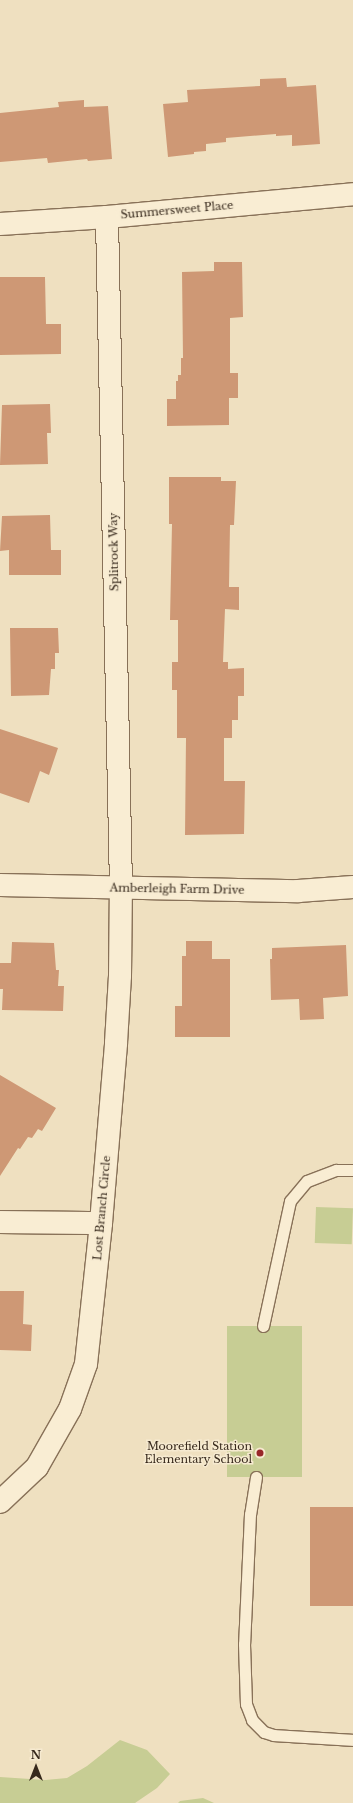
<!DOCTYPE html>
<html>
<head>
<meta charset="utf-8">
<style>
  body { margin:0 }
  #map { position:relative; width:353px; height:1803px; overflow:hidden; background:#efe0c0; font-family:"Libre Baskerville",serif }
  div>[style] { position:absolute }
  .green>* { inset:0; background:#c7cd94; transform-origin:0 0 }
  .building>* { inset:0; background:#ce9875; transform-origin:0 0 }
  .roads { filter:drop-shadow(1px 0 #887158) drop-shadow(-1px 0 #887158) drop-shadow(0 1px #887158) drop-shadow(0 -1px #887158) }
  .lane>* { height:11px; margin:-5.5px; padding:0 5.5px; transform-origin:5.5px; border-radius:5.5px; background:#f9edd3 }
  .street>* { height:22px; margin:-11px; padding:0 11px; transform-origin:11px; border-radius:11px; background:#f9edd3 }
  .dots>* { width:11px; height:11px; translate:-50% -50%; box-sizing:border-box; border:2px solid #f6ead0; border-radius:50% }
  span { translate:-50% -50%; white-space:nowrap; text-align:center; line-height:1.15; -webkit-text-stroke:3px #f6ead0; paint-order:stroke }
  .street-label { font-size:11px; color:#37291c }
  .poi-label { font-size:11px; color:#37291c }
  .right { translate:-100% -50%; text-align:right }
  .north { position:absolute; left:16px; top:1747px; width:40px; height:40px; -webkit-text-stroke:3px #f6ead0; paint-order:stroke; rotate:0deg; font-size:11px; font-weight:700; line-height:16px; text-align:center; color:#37291c }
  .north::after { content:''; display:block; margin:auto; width:14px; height:18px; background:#37291c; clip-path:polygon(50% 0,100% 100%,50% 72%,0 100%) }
</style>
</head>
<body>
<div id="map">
  <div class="green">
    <i style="left:316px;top:1207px;width:37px;height:36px;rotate:2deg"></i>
    <i style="left:227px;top:1326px;width:75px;height:151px"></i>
    <i style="clip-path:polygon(120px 1740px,147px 1750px,170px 1774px,157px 1788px,135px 1803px,0 1803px,0 1777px,45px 1780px,67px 1778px,87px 1766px)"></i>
    <i style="clip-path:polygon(203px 1798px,214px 1803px,178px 1803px,180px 1801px)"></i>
  </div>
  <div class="building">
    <i style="clip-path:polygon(286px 78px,287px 87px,316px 85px,320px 144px,292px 146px,292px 135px,276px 136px,276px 134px,226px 138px,226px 142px,206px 144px,206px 151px,194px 152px,194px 154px,168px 157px,163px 104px,188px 102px,187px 90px,260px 86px,260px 79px)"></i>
    <i style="clip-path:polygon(84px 100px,84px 107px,108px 106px,112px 159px,88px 161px,87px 159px,48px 163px,47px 158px,0 162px,0 113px,59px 107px,58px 102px)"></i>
    <i style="clip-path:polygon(214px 262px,242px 262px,243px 317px,230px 318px,230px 373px,238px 373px,238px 398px,229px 398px,229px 425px,167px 426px,167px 399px,176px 399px,176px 381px,178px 381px,178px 375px,181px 375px,181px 358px,183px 358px,182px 272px,214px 271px)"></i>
    <i style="clip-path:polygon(0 277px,45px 277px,46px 324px,61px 324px,61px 354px,0 355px)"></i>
    <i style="clip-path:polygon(50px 404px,51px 433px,47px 433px,48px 464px,0 465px,2px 405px)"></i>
    <i style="clip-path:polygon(169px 477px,221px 477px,221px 481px,236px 481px,234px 525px,230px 525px,229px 587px,239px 587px,239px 610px,225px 609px,223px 662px,228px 662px,228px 669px,244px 668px,244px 696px,238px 696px,238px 720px,232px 720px,232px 738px,224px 738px,224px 781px,245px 781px,244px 834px,185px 835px,186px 738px,177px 738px,177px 690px,172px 690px,172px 662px,178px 662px,178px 620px,170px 620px,172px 524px,169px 524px)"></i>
    <i style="clip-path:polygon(50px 515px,51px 550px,61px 550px,61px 575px,9px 575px,9px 550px,0 551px,2px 516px)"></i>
    <i style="clip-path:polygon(10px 628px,58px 628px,59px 653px,55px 653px,55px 669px,51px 669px,49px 695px,11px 696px)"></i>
    <i style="clip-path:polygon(0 729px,58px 748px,49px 775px,40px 771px,29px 803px,0 793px)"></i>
    <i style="clip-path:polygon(186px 941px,212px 941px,212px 959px,230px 959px,230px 1037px,175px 1037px,175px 1006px,182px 1006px,182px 956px,186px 956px)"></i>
    <i style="clip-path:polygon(12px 942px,54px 943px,56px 970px,59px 970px,58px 986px,64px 986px,63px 1011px,2px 1010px,3px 989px,0 989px,0 963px,11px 963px)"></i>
    <i style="clip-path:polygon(346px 945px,348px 996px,323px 998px,324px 1019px,300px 1020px,299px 999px,271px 1000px,270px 959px,272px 959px,272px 948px)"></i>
    <i style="clip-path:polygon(0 1075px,56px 1108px,42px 1131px,38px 1129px,32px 1138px,28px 1137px,20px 1149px,18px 1148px,0 1176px)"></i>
    <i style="clip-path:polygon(0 1291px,24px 1291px,23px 1324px,32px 1325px,31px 1351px,0 1350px)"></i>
    <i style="left:310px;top:1507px;width:43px;height:99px"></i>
  </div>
  <div class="roads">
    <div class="lane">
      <i style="left:263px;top:1326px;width:128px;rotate:-77.8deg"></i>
      <i style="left:290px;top:1201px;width:26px;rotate:-50deg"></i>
      <i style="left:307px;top:1181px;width:31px;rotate:-21deg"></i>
      <i style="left:336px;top:1170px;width:17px"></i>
      <i style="left:256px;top:1477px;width:37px;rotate:99deg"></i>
      <i style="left:250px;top:1514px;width:130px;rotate:92.6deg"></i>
      <i style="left:244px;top:1644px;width:60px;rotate:88.1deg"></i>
      <i style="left:246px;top:1704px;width:17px;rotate:69deg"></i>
      <i style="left:252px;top:1720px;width:17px;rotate:45deg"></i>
      <i style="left:264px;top:1732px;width:10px;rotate:17deg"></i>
      <i style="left:274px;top:1735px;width:79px;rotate:3.6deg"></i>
    </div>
    <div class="street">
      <i style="left:0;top:224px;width:107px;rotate:-3.7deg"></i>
      <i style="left:107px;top:217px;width:247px;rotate:-5.3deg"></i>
      <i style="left:0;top:885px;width:298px;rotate:1.2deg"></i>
      <i style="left:298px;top:891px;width:55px;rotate:-4.2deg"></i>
      <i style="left:0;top:1222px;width:101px;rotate:0.6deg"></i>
      <i style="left:0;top:1502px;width:51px;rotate:-43.4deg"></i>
      <i style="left:37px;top:1467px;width:67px;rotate:-60.4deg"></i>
      <i style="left:70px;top:1409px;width:48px;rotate:-70.4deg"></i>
      <i style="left:86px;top:1364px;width:142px;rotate:-83.9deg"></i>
      <i style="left:101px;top:1223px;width:181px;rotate:-85.2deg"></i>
      <i style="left:116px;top:1043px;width:67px;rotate:-86.6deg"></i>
      <i style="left:120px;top:976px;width:89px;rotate:-89.4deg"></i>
      <i style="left:121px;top:887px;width:670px;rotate:-91.2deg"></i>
    </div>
  </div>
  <div class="dots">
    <i style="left:260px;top:1453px;background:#982729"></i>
  </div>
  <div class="street-label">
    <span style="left:177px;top:210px;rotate:-5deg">Summersweet Place</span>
    <span style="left:114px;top:552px;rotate:-91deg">Splitrock Way</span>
    <span style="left:177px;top:889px;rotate:1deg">Amberleigh Farm Drive</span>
    <span style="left:102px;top:1208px;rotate:-85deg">Lost Branch Circle</span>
  </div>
  <div class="poi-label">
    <span class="right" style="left:252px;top:1453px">Moorefield Station<br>Elementary School</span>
  </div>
  <div class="north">N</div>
</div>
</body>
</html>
